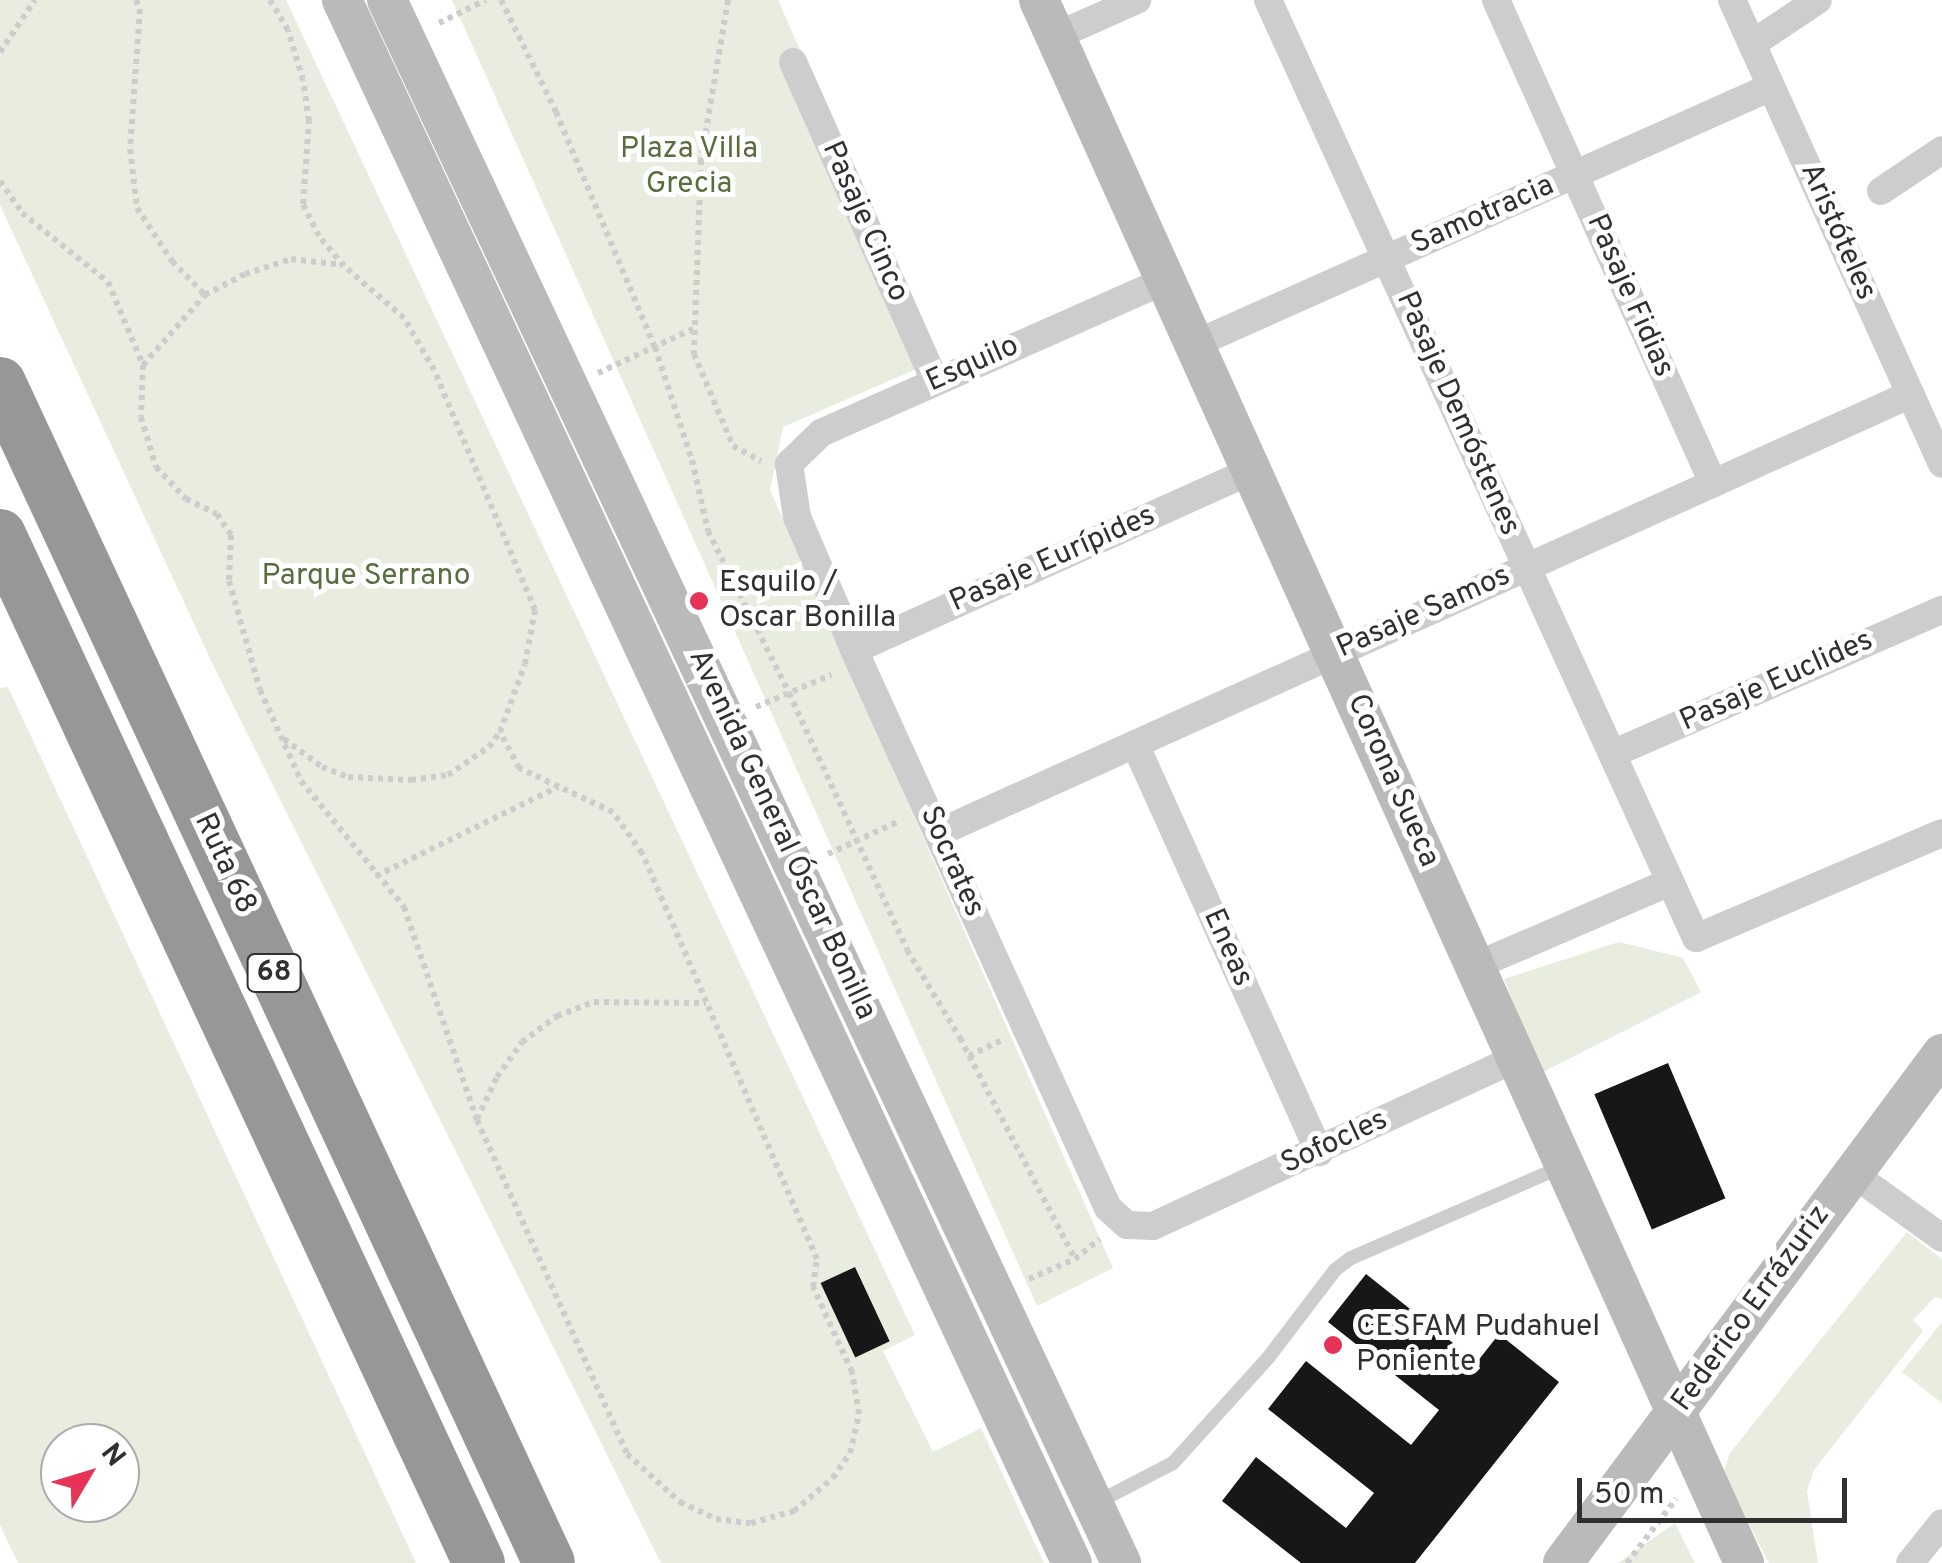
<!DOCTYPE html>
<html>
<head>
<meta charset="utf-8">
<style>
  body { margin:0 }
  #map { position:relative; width:1942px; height:1563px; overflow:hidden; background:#fff; font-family:Overpass,sans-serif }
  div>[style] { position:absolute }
  .green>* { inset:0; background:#e8eddf }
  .building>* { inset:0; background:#171717; transform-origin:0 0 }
  .path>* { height:6px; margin-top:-3px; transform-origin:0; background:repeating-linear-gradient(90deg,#cdcdcd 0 5px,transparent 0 10px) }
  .lane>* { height:14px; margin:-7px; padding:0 7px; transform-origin:7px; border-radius:7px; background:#cdcdcd }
  .street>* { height:28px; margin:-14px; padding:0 14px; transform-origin:14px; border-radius:14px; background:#cdcdcd }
  .secondary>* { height:40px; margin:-20px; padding:0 20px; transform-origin:20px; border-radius:20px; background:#bababa }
  .highway>* { height:52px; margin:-26px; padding:0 26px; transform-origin:26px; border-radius:26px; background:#979797 }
  .dots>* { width:28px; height:28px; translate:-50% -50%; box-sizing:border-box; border:5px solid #fff; border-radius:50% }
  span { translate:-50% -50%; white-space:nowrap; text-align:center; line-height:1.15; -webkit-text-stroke:10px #fff; paint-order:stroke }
  .shield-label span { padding:2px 8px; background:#fff; border:2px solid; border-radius:8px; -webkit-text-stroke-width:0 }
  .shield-label { font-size:28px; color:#303030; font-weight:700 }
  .park-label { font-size:30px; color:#596d3d }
  .street-label { font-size:30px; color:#303030 }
  .poi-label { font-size:30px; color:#303030 }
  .left { translate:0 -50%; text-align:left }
  .north { position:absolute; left:40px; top:1423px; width:100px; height:100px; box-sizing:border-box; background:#fff; border:2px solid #acacac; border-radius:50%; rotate:52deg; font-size:28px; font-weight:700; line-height:40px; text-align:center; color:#303030 }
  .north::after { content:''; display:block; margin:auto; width:35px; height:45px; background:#e73357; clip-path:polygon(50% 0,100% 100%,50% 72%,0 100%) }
  .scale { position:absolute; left:1577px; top:1478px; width:270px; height:45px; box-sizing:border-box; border:5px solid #303030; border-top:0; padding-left:12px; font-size:30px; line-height:35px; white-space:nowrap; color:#303030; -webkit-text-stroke:8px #fff; paint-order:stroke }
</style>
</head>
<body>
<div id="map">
  <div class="green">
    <i style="clip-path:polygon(0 0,286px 0,915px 1335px,883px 1351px,933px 1452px,981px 1428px,1044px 1563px,661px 1563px,215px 669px,0 205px)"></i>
    <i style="clip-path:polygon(452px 0,778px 0,937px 360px,783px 427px,770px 490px,1113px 1268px,1037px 1306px)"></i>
    <i style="clip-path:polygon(evenodd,8px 687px,416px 1563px,18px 1563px,0 1525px,0 688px,8px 687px,60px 1443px,120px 1443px,120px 1503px,60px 1503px,60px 1443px)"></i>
    <i style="clip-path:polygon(1619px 942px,1683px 958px,1701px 992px,1541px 1073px,1504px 979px)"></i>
    <i style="clip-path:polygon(1907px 1232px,1942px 1259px,1942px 1299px,1935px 1297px,1913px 1320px,1923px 1331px,1814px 1470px,1807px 1491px,1818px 1563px,1769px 1563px,1723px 1474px,1730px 1453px)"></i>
    <i style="clip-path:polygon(1942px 1322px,1942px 1403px,1902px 1372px)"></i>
    <i style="clip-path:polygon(1675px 1523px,1695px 1563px,1617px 1563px,1618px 1563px)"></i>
  </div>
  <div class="building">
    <i style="left:1668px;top:1063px;width:147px;height:80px;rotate:67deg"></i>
    <i style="left:855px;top:1267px;width:82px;height:38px;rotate:65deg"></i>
    <i style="clip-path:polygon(1366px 1274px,1477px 1362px,1499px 1334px,1559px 1382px,1415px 1563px,1301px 1563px,1222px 1501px,1256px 1457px,1346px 1528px,1374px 1493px,1268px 1409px,1306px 1361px,1411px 1445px,1439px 1410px,1328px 1322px)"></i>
  </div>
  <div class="path">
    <i style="left:136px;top:0;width:10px;rotate:66deg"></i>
    <i style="left:140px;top:9px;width:140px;rotate:94.1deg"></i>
    <i style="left:130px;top:149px;width:59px;rotate:83.2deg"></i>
    <i style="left:137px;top:208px;width:64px;rotate:56.6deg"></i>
    <i style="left:172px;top:261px;width:47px;rotate:45.9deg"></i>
    <i style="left:501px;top:0;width:125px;rotate:63.8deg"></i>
    <i style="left:556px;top:112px;width:255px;rotate:67.2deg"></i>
    <i style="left:655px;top:347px;width:119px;rotate:71.9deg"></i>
    <i style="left:692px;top:460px;width:73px;rotate:77.3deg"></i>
    <i style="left:708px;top:531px;width:181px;rotate:63.4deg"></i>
    <i style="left:789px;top:693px;width:283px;rotate:65.3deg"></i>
    <i style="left:907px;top:950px;width:103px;rotate:58.9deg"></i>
    <i style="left:960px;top:1038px;width:249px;rotate:62.5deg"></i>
    <i style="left:728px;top:0;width:162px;rotate:99.6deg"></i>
    <i style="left:701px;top:160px;width:194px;rotate:92.1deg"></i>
    <i style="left:694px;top:354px;width:100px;rotate:67deg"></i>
    <i style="left:733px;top:446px;width:32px;rotate:28deg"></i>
    <i style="left:439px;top:23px;width:52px;rotate:-26.1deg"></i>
    <i style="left:0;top:52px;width:63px;rotate:-56.1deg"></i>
    <i style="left:0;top:181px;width:39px;rotate:55deg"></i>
    <i style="left:22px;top:213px;width:110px;rotate:38.7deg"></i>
    <i style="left:108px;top:282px;width:90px;rotate:67.1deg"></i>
    <i style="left:143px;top:365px;width:52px;rotate:92.2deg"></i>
    <i style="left:141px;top:417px;width:52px;rotate:73.3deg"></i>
    <i style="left:156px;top:467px;width:44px;rotate:46.8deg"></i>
    <i style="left:186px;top:499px;width:34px;rotate:26deg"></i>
    <i style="left:217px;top:514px;width:25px;rotate:56deg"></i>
    <i style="left:231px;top:535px;width:46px;rotate:92.5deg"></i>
    <i style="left:229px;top:581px;width:113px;rotate:74.1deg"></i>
    <i style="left:260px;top:690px;width:100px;rotate:65.7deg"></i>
    <i style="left:301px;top:781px;width:163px;rotate:50.7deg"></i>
    <i style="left:404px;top:907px;width:225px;rotate:71.1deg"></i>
    <i style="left:477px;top:1120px;width:366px;rotate:65.8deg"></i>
    <i style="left:627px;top:1454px;width:72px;rotate:42.2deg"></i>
    <i style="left:680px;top:1502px;width:40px;rotate:25deg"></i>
    <i style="left:716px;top:1519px;width:35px;rotate:7deg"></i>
    <i style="left:751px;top:1523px;width:45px;rotate:-15.6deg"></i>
    <i style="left:794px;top:1511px;width:51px;rotate:-40.2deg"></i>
    <i style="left:833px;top:1478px;width:30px;rotate:-56deg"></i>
    <i style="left:850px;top:1453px;width:40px;rotate:-77deg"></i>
    <i style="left:859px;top:1414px;width:43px;rotate:-99.5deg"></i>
    <i style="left:852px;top:1372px;width:94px;rotate:-114.6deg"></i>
    <i style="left:813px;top:1287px;width:28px;rotate:-82deg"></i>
    <i style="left:817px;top:1259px;width:442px;rotate:-113.3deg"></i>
    <i style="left:642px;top:853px;width:50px;rotate:-125.3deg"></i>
    <i style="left:613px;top:812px;width:104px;rotate:-154.9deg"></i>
    <i style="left:519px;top:768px;width:41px;rotate:-117.8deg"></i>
    <i style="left:500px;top:732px;width:72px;rotate:-69.8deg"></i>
    <i style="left:525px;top:664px;width:55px;rotate:-79.5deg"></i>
    <i style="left:535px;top:610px;width:260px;rotate:-112.8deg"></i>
    <i style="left:434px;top:370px;width:60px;rotate:-120deg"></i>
    <i style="left:404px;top:318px;width:79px;rotate:-139.1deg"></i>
    <i style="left:344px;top:266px;width:39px;rotate:-130deg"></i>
    <i style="left:319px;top:236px;width:36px;rotate:-117deg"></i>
    <i style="left:303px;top:204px;width:83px;rotate:-85.9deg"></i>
    <i style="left:309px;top:121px;width:41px;rotate:-98.3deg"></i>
    <i style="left:303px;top:80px;width:52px;rotate:-106.7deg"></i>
    <i style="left:288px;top:30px;width:35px;rotate:-121deg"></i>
    <i style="left:143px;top:365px;width:94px;rotate:-48.5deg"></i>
    <i style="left:205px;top:295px;width:45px;rotate:-27.7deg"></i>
    <i style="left:245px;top:274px;width:48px;rotate:-18.1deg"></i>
    <i style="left:291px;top:259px;width:52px;rotate:6.6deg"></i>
    <i style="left:598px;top:373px;width:105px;rotate:-24.9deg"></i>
    <i style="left:756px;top:707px;width:82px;rotate:-23.1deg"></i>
    <i style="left:284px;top:739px;width:47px;rotate:36.4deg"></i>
    <i style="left:322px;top:767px;width:28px;rotate:21deg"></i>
    <i style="left:348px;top:777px;width:63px;rotate:2.7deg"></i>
    <i style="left:411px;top:780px;width:37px;rotate:-8deg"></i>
    <i style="left:448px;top:775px;width:50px;rotate:-34.3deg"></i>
    <i style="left:489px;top:747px;width:19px;rotate:-54deg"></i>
    <i style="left:828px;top:854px;width:78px;rotate:-24.9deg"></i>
    <i style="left:376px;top:876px;width:203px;rotate:-26.1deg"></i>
    <i style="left:969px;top:1056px;width:37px;rotate:-26deg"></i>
    <i style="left:477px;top:1119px;width:47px;rotate:-64.5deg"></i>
    <i style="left:497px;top:1077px;width:43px;rotate:-54.5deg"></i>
    <i style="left:522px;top:1042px;width:44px;rotate:-36.6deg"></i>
    <i style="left:557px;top:1016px;width:40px;rotate:-21deg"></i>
    <i style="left:594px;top:1002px;width:112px;rotate:0.5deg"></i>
    <i style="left:1029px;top:1279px;width:50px;rotate:-23.5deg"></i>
    <i style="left:1075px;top:1259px;width:32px;rotate:-39deg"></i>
    <i style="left:1627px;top:1563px;width:81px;rotate:-52.6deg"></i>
  </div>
  <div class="lane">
    <i style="left:1098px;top:1502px;width:85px;rotate:-27.5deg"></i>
    <i style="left:1173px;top:1463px;width:142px;rotate:-47.9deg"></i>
    <i style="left:1268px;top:1358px;width:111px;rotate:-52.7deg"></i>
    <i style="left:1335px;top:1270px;width:20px;rotate:-37deg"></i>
    <i style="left:1351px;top:1258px;width:232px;rotate:-23.4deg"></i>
  </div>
  <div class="street">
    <i style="left:1268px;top:0;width:1031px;rotate:65.47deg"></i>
    <i style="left:1696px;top:938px;width:267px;rotate:-23.1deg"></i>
    <i style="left:1496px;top:0;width:530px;rotate:65.81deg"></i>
    <i style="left:1732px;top:0;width:509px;rotate:65.65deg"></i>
    <i style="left:1056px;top:36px;width:89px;rotate:-24deg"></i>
    <i style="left:1752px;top:44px;width:79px;rotate:-33.7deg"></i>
    <i style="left:793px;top:62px;width:349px;rotate:66deg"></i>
    <i style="left:1881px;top:191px;width:73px;rotate:-33.9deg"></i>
    <i style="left:1166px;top:280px;width:377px;rotate:156.1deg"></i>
    <i style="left:821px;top:433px;width:45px;rotate:135.9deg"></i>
    <i style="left:789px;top:464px;width:54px;rotate:81.4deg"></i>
    <i style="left:797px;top:517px;width:159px;rotate:66.7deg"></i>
    <i style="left:860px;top:663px;width:599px;rotate:65.53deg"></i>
    <i style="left:1108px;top:1208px;width:25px;rotate:42deg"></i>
    <i style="left:1127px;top:1225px;width:26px;rotate:2deg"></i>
    <i style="left:1153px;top:1226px;width:400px;rotate:-24.8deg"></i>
    <i style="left:1195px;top:344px;width:631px;rotate:-24.05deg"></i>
    <i style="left:854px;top:650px;width:437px;rotate:-24.3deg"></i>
    <i style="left:1135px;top:744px;width:448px;rotate:65.7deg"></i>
    <i style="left:1612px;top:754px;width:360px;rotate:-23.6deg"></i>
    <i style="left:938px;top:833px;width:1067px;rotate:-24.28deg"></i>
    <i style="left:1475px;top:966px;width:212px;rotate:-23.3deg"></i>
    <i style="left:1852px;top:1173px;width:111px;rotate:35.8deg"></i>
    <i style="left:1910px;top:1563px;width:51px;rotate:-51.3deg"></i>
  </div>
  <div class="secondary">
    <i style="left:342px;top:0;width:1725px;rotate:64.97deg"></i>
    <i style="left:387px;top:0;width:1727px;rotate:64.84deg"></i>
    <i style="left:1039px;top:0;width:1715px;rotate:65.72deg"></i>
    <i style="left:1563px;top:1563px;width:635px;rotate:-53.33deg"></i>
  </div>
  <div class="highway">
    <i style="left:0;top:383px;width:1301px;rotate:65.05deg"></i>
    <i style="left:0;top:535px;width:1134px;rotate:65.02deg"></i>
  </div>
  <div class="dots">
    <i style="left:699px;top:601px;background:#e73357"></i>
    <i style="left:1333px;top:1345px;background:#e73357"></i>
  </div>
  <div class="shield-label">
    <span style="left:274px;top:973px">68</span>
  </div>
  <div class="park-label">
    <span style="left:689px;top:167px">Plaza Villa<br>Grecia</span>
    <span style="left:366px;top:577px">Parque Serrano</span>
  </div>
  <div class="street-label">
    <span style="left:1483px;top:216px;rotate:-24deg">Samotracia</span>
    <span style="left:864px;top:222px;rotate:66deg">Pasaje Cinco</span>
    <span style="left:1837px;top:232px;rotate:66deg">Aristóteles</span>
    <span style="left:1629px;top:296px;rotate:66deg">Pasaje Fidias</span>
    <span style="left:973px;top:365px;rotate:-24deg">Esquilo</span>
    <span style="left:1457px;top:414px;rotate:66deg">Pasaje Demóstenes</span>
    <span style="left:1053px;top:560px;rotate:-24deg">Pasaje Eurípides</span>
    <span style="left:1424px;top:613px;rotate:-24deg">Pasaje Samos</span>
    <span style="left:1777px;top:682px;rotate:-24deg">Pasaje Euclides</span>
    <span style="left:1392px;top:781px;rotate:66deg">Corona Sueca</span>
    <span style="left:781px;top:835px;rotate:65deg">Avenida General Óscar Bonilla</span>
    <span style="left:951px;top:862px;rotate:66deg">Socrates</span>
    <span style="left:224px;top:864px;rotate:65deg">Ruta 68</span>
    <span style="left:1227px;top:948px;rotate:66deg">Eneas</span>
    <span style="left:1335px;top:1143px;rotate:-25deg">Sofocles</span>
    <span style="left:1752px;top:1309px;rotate:-54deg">Federico Errázuriz</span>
  </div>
  <div class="poi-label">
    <span class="left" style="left:719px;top:601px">Esquilo /<br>Oscar Bonilla</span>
    <span class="left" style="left:1356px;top:1345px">CESFAM Pudahuel<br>Poniente</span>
  </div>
  <div class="north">N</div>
  <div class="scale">50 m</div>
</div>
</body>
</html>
